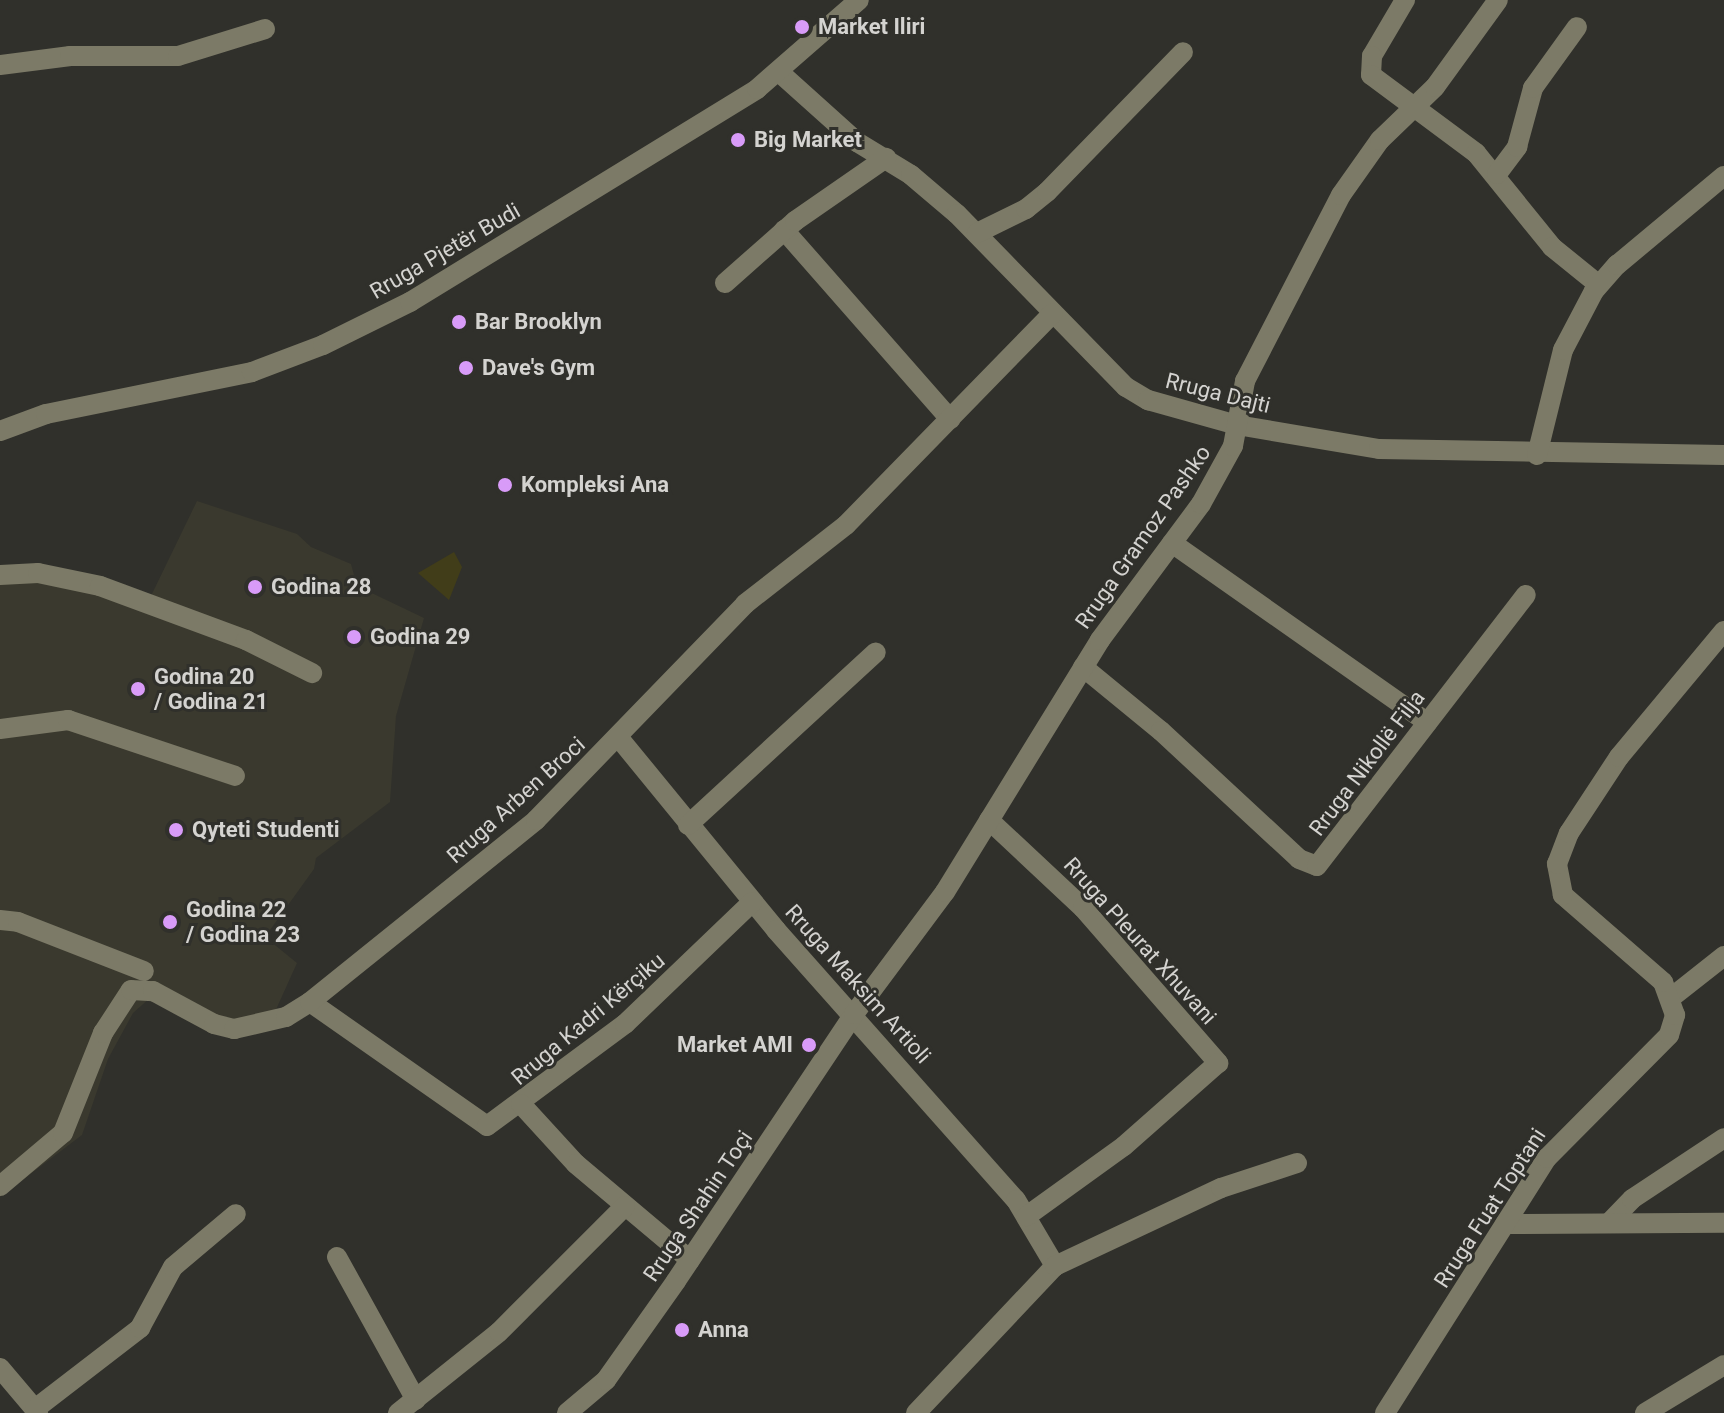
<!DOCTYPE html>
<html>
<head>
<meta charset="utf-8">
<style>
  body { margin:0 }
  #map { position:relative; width:1724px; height:1413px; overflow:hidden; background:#30302b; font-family:Roboto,sans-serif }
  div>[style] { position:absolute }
  .built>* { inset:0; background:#3a392e }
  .green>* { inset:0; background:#413d19 }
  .minor>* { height:20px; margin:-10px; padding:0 10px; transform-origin:10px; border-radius:10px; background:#7c7a67 }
  .dots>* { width:22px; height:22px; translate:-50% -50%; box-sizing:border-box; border:4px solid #30302b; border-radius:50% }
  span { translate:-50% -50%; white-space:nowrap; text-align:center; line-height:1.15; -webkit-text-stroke:6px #30302b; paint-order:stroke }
  .poi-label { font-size:22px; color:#d4d3d0; font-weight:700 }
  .left { translate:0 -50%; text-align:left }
  .right { translate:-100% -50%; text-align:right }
  .street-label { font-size:22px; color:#d4d3d0 }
</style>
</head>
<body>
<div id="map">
  <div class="built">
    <i style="clip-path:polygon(197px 501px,297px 534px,311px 547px,351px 564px,357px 586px,424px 618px,396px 716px,390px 802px,316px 858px,314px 869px,265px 937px,297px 963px,274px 1014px,234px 1024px,160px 989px,133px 1013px,108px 1059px,82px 1135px,0 1197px,0 574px,150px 598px)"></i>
  </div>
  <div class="green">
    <i style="clip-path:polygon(454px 552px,462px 567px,449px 600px,418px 573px)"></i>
  </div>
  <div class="minor">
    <i style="left:1405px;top:0;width:65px;rotate:120.5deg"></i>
    <i style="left:1372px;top:56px;width:19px;rotate:93deg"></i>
    <i style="left:1371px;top:75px;width:131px;rotate:36.6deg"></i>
    <i style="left:1476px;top:153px;width:121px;rotate:51deg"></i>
    <i style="left:1552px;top:247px;width:60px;rotate:39deg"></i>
    <i style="left:0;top:65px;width:71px;rotate:-7.3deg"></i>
    <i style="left:70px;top:56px;width:108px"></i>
    <i style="left:178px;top:56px;width:91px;rotate:-17.2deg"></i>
    <i style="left:779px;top:72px;width:105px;rotate:41.9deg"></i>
    <i style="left:857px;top:142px;width:63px;rotate:31.4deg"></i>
    <i style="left:911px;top:175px;width:60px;rotate:40.3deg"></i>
    <i style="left:957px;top:214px;width:242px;rotate:45.7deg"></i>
    <i style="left:1126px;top:387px;width:26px;rotate:31deg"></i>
    <i style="left:1148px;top:400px;width:92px;rotate:15.7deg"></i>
    <i style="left:1237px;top:425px;width:144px;rotate:9.6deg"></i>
    <i style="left:1379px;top:449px;width:345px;rotate:1deg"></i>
    <i style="left:1497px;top:174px;width:34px;rotate:-53deg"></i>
    <i style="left:1517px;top:147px;width:61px;rotate:-74.8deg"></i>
    <i style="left:1533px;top:88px;width:75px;rotate:-54.2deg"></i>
    <i style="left:784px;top:230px;width:252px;rotate:48.7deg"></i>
    <i style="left:977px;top:233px;width:55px;rotate:-26.1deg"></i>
    <i style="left:1026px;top:209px;width:27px;rotate:-39deg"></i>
    <i style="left:1047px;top:192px;width:195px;rotate:-45.8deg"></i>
    <i style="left:725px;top:283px;width:94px;rotate:-41.5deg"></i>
    <i style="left:795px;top:221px;width:111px;rotate:-34.7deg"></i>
    <i style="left:0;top:431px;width:49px;rotate:-20.3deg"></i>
    <i style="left:46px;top:414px;width:210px;rotate:-11.5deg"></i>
    <i style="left:252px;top:372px;width:76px;rotate:-20.8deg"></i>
    <i style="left:323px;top:345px;width:97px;rotate:-26.3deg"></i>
    <i style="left:410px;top:302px;width:407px;rotate:-31.5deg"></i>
    <i style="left:757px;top:89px;width:135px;rotate:-41.1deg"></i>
    <i style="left:1537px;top:455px;width:108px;rotate:-76.1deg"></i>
    <i style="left:1563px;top:350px;width:67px;rotate:-62.3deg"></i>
    <i style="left:1594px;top:291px;width:35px;rotate:-49deg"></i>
    <i style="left:1617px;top:265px;width:139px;rotate:-39.8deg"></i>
    <i style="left:1172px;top:543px;width:312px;rotate:35.1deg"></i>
    <i style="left:0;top:575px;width:38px;rotate:-3deg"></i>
    <i style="left:38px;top:573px;width:63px;rotate:11.8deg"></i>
    <i style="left:100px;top:586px;width:156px;rotate:20.3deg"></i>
    <i style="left:246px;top:640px;width:74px;rotate:26.6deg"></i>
    <i style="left:1083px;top:667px;width:101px;rotate:39.4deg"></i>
    <i style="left:1161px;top:731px;width:188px;rotate:42.8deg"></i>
    <i style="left:1299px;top:859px;width:19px;rotate:21deg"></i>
    <i style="left:1317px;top:866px;width:342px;rotate:-52.4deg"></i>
    <i style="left:0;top:729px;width:69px;rotate:-7.5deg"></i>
    <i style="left:68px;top:720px;width:176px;rotate:18.5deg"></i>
    <i style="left:619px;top:738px;width:248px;rotate:50.7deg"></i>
    <i style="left:776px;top:930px;width:361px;rotate:48.4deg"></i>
    <i style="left:1016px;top:1200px;width:77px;rotate:59.4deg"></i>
    <i style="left:989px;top:820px;width:129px;rotate:43.1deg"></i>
    <i style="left:1083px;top:908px;width:206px;rotate:48.9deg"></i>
    <i style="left:1218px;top:1063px;width:125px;rotate:138.6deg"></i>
    <i style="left:1124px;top:1146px;width:120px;rotate:144.2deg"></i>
    <i style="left:688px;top:825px;width:255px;rotate:-42.6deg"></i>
    <i style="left:0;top:920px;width:18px;rotate:6deg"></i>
    <i style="left:18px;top:922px;width:135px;rotate:21.3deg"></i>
    <i style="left:1672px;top:997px;width:66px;rotate:-38.3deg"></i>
    <i style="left:310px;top:1002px;width:216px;rotate:35deg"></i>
    <i style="left:487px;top:1126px;width:172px;rotate:-36.5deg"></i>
    <i style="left:625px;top:1024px;width:176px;rotate:-43.8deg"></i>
    <i style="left:521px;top:1104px;width:81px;rotate:47.5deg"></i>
    <i style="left:576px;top:1164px;width:149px;rotate:40.1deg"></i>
    <i style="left:0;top:1186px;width:82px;rotate:-40.1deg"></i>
    <i style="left:63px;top:1133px;width:108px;rotate:-68.2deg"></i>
    <i style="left:103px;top:1033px;width:51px;rotate:-56.9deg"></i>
    <i style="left:131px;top:990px;width:22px;rotate:3deg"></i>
    <i style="left:153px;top:991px;width:69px;rotate:28.4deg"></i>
    <i style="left:214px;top:1024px;width:21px;rotate:14deg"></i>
    <i style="left:234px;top:1029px;width:53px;rotate:-13deg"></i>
    <i style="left:286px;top:1017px;width:28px;rotate:-32deg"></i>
    <i style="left:310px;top:1002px;width:290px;rotate:-38.8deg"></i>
    <i style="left:536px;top:820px;width:301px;rotate:-45.9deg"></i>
    <i style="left:745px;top:604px;width:128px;rotate:-38deg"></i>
    <i style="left:846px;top:525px;width:296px;rotate:-45.7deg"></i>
    <i style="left:1609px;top:1223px;width:33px;rotate:-46deg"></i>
    <i style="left:1632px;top:1199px;width:110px;rotate:-33.5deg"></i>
    <i style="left:1505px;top:1224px;width:219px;rotate:-0.3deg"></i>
    <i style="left:337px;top:1257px;width:163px;rotate:61.1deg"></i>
    <i style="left:0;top:1368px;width:59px;rotate:49.8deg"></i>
    <i style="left:35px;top:1409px;width:133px;rotate:-37.6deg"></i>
    <i style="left:140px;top:1328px;width:69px;rotate:-61.6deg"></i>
    <i style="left:173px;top:1267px;width:82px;rotate:-40.1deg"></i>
    <i style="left:398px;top:1413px;width:129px;rotate:-38.7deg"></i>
    <i style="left:499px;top:1332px;width:178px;rotate:-45deg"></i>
    <i style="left:567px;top:1413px;width:51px;rotate:-40.2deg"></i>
    <i style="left:606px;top:1380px;width:121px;rotate:-54.7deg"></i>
    <i style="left:676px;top:1281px;width:321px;rotate:-56.3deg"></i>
    <i style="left:854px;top:1014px;width:152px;rotate:-53.3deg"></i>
    <i style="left:945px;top:892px;width:296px;rotate:-58.4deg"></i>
    <i style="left:1100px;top:640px;width:169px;rotate:-53.4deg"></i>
    <i style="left:1201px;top:504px;width:66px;rotate:-61.1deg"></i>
    <i style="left:1233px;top:446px;width:66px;rotate:-79.5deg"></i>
    <i style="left:1245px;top:381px;width:209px;rotate:-62.7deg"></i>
    <i style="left:1341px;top:195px;width:67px;rotate:-54.7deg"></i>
    <i style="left:1380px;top:140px;width:76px;rotate:-43.9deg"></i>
    <i style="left:1435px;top:87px;width:107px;rotate:-54.1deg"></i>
    <i style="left:916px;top:1413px;width:202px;rotate:-46.6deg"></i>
    <i style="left:1055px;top:1266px;width:183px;rotate:-25.2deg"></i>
    <i style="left:1221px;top:1188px;width:80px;rotate:-18.2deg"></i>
    <i style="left:1385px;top:1413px;width:302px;rotate:-57.6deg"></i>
    <i style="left:1547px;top:1158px;width:173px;rotate:-45.2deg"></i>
    <i style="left:1669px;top:1035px;width:21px;rotate:-73deg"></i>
    <i style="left:1675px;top:1015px;width:35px;rotate:-110deg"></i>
    <i style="left:1663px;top:982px;width:133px;rotate:-139deg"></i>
    <i style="left:1563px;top:895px;width:32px;rotate:-101deg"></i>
    <i style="left:1557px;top:864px;width:33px;rotate:-69deg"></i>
    <i style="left:1569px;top:833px;width:91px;rotate:-56.7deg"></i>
    <i style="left:1619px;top:757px;width:164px;rotate:-50.2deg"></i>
    <i style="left:1645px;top:1413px;width:92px;rotate:-31.3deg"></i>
  </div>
  <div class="dots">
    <i style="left:802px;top:27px;background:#d89bf8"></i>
    <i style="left:738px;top:140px;background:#d89bf8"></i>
    <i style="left:459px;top:322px;background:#d89bf8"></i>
    <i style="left:466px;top:368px;background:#d89bf8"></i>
    <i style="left:505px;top:485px;background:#d89bf8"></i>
    <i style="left:255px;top:587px;background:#d89bf8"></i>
    <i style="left:354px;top:637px;background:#d89bf8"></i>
    <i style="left:138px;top:689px;background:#d89bf8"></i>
    <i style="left:176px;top:830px;background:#d89bf8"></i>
    <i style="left:170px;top:922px;background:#d89bf8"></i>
    <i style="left:809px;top:1045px;background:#d89bf8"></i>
    <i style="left:682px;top:1330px;background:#d89bf8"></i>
  </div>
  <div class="poi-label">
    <span class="left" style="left:818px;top:27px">Market Iliri</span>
    <span class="left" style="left:754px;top:140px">Big Market</span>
    <span class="left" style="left:475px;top:322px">Bar Brooklyn</span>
    <span class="left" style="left:482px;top:368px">Dave's Gym</span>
    <span class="left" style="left:521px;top:485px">Kompleksi Ana</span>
    <span class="left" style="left:271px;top:587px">Godina 28</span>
    <span class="left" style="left:370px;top:637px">Godina 29</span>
    <span class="left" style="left:154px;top:689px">Godina 20<br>/ Godina 21</span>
    <span class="left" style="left:192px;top:830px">Qyteti Studenti</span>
    <span class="left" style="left:186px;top:922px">Godina 22<br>/ Godina 23</span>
    <span class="right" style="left:793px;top:1045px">Market AMI</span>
    <span class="left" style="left:698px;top:1330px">Anna</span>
  </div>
  <div class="street-label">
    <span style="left:445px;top:251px;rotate:-30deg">Rruga Pjetër Budi</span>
    <span style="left:1218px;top:393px;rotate:14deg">Rruga Dajti</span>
    <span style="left:1143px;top:537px;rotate:-55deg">Rruga Gramoz Pashko</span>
    <span style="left:1367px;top:763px;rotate:-53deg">Rruga Nikollë Filja</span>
    <span style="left:516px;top:800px;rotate:-42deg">Rruga Arben Broci</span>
    <span style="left:1140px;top:941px;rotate:48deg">Rruga Pleurat Xhuvani</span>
    <span style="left:858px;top:984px;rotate:48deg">Rruga Maksim Artioli</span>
    <span style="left:588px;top:1019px;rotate:-40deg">Rruga Kadri Kërçiku</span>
    <span style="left:698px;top:1206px;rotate:-56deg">Rruga Shahin Toçi</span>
    <span style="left:1490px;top:1208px;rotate:-57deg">Rruga Fuat Toptani</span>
  </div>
</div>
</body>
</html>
